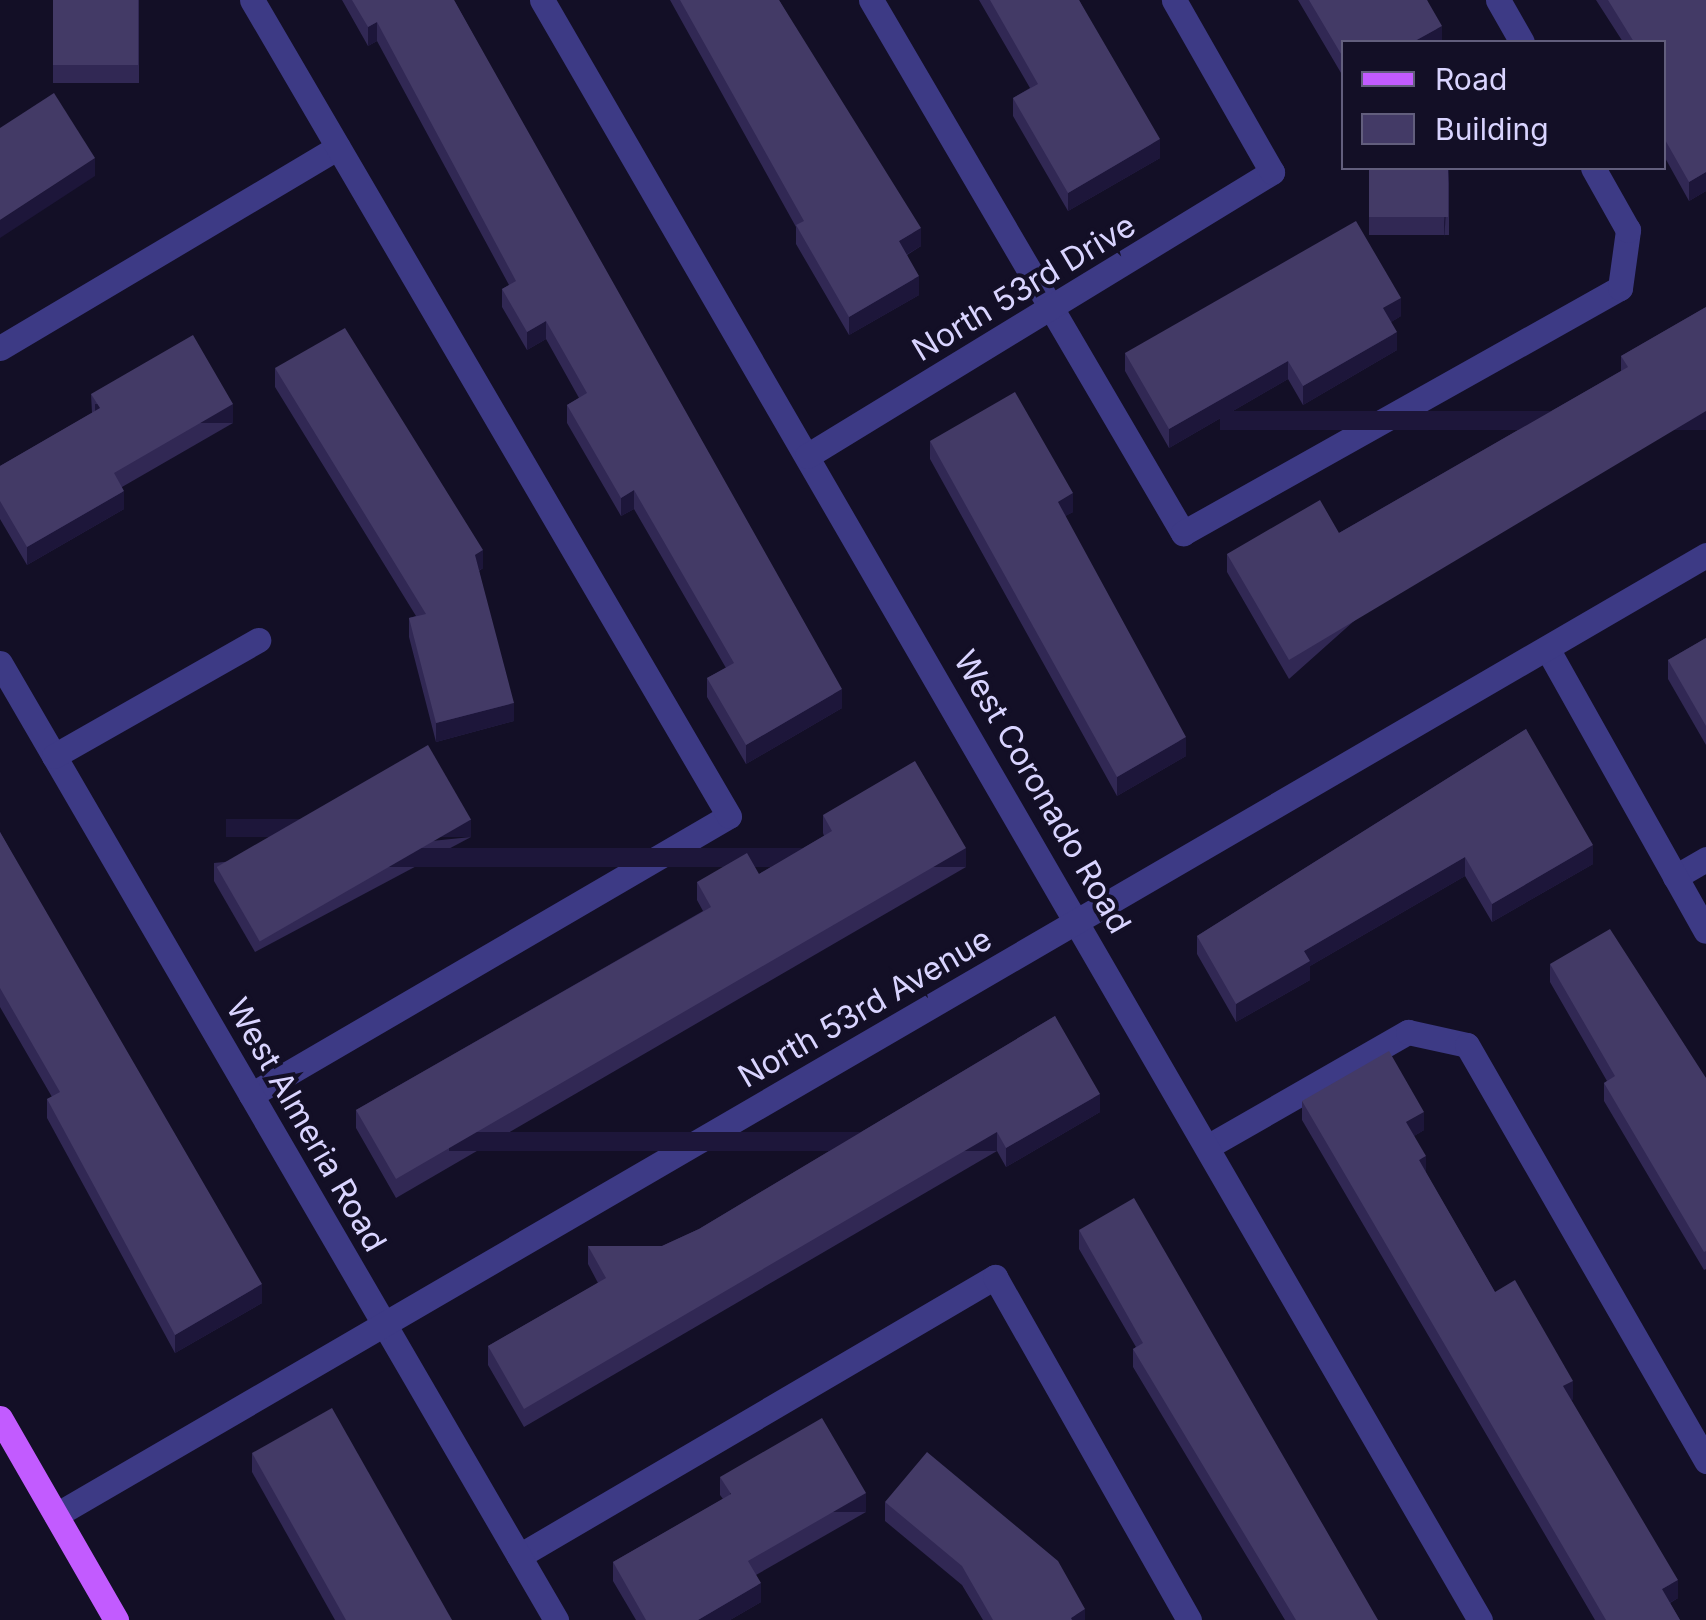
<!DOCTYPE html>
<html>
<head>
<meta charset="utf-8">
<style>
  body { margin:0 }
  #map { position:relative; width:1706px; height:1620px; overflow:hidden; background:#130f26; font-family:Inter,sans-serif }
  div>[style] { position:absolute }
  .lane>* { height:25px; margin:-12.5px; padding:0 12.5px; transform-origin:12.5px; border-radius:12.5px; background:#3d3a85 }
  .street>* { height:25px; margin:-12.5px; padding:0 12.5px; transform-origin:12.5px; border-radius:12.5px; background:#3d3a85 }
  .primary>* { height:25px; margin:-12.5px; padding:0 12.5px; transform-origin:12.5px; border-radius:12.5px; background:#c25bff }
  .wall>* { inset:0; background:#312854; transform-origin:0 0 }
  .shaded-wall>* { inset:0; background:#1d163a; transform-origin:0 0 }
  .building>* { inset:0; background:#433a66; transform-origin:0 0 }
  span { translate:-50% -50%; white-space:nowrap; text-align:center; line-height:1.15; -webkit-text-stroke:8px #130f26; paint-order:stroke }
  .street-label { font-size:32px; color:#d9d4ff }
  .legend { position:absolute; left:1341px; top:40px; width:325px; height:130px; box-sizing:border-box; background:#130f26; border:2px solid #625e7d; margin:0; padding:12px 18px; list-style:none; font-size:30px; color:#d9d4ff }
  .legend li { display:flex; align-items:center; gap:20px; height:50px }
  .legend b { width:50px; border:2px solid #625e7d }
</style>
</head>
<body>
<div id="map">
  <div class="lane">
    <i style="left:871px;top:0;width:618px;rotate:59.66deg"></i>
    <i style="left:1183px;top:533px;width:501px;rotate:-29.28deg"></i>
    <i style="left:1620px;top:288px;width:59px;rotate:-82.1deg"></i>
    <i style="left:1628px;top:230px;width:71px;rotate:-119.4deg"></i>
    <i style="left:1498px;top:0;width:48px;rotate:60.3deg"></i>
    <i style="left:0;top:348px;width:393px;rotate:-30.7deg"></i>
    <i style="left:1675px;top:877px;width:36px;rotate:-30deg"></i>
    <i style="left:251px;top:1095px;width:553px;rotate:-30.27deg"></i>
    <i style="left:729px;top:816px;width:945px;rotate:-120.31deg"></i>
    <i style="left:1207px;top:1147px;width:232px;rotate:-29.8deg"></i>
    <i style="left:1408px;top:1032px;width:60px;rotate:12.4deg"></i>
    <i style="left:1467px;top:1045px;width:480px;rotate:60.1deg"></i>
    <i style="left:519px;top:1556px;width:552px;rotate:-30.38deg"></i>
    <i style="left:995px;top:1277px;width:394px;rotate:60.5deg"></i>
  </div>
  <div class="street">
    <i style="left:542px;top:0;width:1872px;rotate:59.93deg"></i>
    <i style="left:807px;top:456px;width:545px;rotate:-31.41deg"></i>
    <i style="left:1272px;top:172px;width:198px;rotate:-119.7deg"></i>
    <i style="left:1548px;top:650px;width:322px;rotate:60.7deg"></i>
    <i style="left:0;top:663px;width:1107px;rotate:59.84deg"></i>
    <i style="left:54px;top:756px;width:235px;rotate:-29.6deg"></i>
    <i style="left:56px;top:1515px;width:1909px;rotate:-30.19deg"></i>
  </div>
  <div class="primary">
    <i style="left:0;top:1418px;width:233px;rotate:60.1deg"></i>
  </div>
  <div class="wall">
    <i style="left:53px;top:0;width:86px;height:83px"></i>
    <i style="clip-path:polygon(342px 0,454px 0,842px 708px,746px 764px,707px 697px,707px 678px,726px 668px,634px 509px,621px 516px,567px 423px,567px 405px,579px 398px,546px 339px,527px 350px,502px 307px,502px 289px,509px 285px,377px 41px,368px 46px)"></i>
    <i style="clip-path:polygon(670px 0,779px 0,921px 246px,907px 255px,919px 295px,849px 335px,796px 244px,796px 227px)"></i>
    <i style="clip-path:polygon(979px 0,1079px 0,1160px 158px,1068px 211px,1013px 116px,1013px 98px,1030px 88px)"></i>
    <i style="clip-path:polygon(1298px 0,1427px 0,1442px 42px,1344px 42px,1344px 78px)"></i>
    <i style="clip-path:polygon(1596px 0,1706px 0,1706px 191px,1689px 201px,1664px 156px,1664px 42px,1623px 42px)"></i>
    <i style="left:1369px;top:168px;width:80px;height:67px"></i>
    <i style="clip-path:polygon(1706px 307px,1289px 679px,1227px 572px,1227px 554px,1339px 533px,1621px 371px,1621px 356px)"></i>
    <i style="clip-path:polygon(1401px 316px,1391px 322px,1397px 350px,1303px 405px,1288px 379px,1169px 448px,1125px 371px,1125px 353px)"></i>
    <i style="clip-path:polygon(275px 368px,483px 568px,479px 571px,514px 721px,436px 742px,409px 637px,409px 618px,416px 616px,275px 387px)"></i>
    <i style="clip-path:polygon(91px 394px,233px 423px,122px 487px,124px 509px,27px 565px,0 519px,0 466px,92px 413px)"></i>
    <i style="clip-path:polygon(930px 441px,1073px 512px,1065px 516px,1186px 756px,1117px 796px,930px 459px)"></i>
    <i style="clip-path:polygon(1706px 638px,1706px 745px,1668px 679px,1668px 660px)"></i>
    <i style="clip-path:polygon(1526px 729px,1593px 864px,1492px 922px,1465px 876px,1310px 966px,1310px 980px,1236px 1022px,1197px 954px,1197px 936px)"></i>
    <i style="clip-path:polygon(823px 815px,966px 867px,396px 1198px,356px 1128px,356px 1110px,703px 911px,697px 900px,697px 882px,759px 874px,824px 836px,823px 833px)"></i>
    <i style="clip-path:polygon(0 832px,262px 1303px,175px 1353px,47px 1118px,47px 1099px,52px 1097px,0 1007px)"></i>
    <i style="clip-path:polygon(471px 837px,255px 952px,214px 881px,214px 863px)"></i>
    <i style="clip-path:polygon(1550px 964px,1706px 1078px,1706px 1269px,1704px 1270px,1604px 1101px,1604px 1083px,1607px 1081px,1550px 982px)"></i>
    <i style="clip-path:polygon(1055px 1016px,1100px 1112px,1006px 1167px,997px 1151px,524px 1427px,488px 1365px,488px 1346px,598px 1283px,588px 1264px,588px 1246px,662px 1246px,699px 1229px)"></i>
    <i style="clip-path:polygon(1302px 1101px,1424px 1130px,1414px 1136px,1426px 1173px,1495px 1292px,1573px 1399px,1571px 1400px,1678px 1598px,1670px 1603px,1680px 1620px,1595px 1620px,1302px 1120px)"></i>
    <i style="clip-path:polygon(1079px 1230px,1378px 1620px,1285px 1620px,1133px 1367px,1133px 1349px,1136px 1347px,1079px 1249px)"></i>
    <i style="clip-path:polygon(252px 1453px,452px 1620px,335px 1620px,252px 1472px)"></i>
    <i style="clip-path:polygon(720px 1477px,866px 1512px,756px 1575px,761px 1602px,730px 1620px,636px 1620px,613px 1581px,613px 1562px,723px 1499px,720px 1495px)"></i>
    <i style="clip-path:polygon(885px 1502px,1085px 1620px,983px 1620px,962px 1585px,885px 1521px)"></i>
  </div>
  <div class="shaded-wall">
    <i style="clip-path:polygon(377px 22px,377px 41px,368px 46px,368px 27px)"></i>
    <i style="clip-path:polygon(1442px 26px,1442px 42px,1413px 42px)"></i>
    <i style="clip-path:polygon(1160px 139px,1160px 158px,1068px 211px,1068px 193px)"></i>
    <i style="clip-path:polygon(95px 158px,95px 176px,0 238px,0 220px)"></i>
    <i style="clip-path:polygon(1448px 168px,1449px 168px,1444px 241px,1444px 223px)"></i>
    <i style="clip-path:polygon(1706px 172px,1706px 191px,1689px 201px,1689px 182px)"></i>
    <i style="clip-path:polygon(921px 228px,921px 246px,899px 259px,899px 241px)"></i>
    <i style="clip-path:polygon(919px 276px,919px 295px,849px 335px,849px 317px)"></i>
    <i style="clip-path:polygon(1401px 298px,1401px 316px,1383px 327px,1383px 308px)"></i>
    <i style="clip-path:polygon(546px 321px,546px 339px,527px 350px,527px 332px)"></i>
    <i style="clip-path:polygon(1397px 332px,1397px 350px,1303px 405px,1303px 386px)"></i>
    <i style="clip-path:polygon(1288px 361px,1288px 379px,1169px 448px,1169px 429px)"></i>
    <i style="left:233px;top:404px;width:19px;height:138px;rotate:90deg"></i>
    <i style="left:1706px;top:411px;width:19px;height:486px;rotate:90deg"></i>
    <i style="clip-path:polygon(634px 490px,634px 509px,621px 516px,621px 498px)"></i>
    <i style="clip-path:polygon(124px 491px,124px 509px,27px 565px,27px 547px)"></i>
    <i style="clip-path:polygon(1073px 493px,1073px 512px,1058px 520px,1058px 502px)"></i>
    <i style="clip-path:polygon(483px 550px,483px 568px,475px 573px,475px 555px)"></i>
    <i style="clip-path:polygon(842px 689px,842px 708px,746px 764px,746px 745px)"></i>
    <i style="clip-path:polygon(514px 703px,514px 721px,436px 742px,436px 723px)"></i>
    <i style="clip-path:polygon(1186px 737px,1186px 756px,1117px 796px,1117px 777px)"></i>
    <i style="left:471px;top:819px;width:18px;height:245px;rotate:90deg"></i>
    <i style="clip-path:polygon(1593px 845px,1593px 864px,1492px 922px,1492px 904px)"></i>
    <i style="left:966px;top:848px;width:19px;height:659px;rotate:90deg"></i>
    <i style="clip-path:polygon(1465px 857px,1465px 876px,1310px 966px,1310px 980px,1236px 1022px,1236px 1004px,1304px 951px)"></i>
    <i style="clip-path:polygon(1100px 1094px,1100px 1112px,1006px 1167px,1006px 1148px)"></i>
    <i style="clip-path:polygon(1424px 1112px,1424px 1130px,1406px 1141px,1406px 1122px)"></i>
    <i style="left:997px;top:1132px;width:19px;height:548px;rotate:90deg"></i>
    <i style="clip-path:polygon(1426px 1156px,1426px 1175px,1419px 1160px)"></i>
    <i style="clip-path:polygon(262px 1284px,262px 1303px,175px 1353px,175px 1335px)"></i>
    <i style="clip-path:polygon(1573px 1381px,1573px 1399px,1563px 1405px,1563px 1386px)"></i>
    <i style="left:866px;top:1493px;width:19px;height:136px;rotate:90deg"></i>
    <i style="clip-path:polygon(1678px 1580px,1678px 1598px,1662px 1607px,1662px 1589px)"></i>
    <i style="clip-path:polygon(761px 1583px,761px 1602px,730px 1620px,698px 1620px)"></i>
    <i style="clip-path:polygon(1085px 1609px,1085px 1620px,1071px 1620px,1071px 1618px)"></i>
  </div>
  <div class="building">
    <i style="left:53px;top:0;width:85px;height:65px"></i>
    <i style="clip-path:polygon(352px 0,454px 0,842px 689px,746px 745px,707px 678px,734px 663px,634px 490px,621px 498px,567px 405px,587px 393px,546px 321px,527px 332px,502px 289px,516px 281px,377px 22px,368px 27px)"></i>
    <i style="clip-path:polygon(680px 0,779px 0,921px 228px,899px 241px,919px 276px,849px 317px,796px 225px,804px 221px)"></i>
    <i style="clip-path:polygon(990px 0,1079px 0,1160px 139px,1068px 193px,1013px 98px,1038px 84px)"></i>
    <i style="clip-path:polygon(1309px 0,1427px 0,1442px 26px,1413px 42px,1344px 42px,1344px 59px)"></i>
    <i style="clip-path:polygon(1608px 0,1706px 0,1706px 172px,1689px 182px,1664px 138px,1664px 42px,1634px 42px)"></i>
    <i style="clip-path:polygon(54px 93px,95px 158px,0 220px,0 128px)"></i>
    <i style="left:1369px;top:168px;width:79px;height:49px"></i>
    <i style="clip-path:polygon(1356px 221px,1401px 298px,1383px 308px,1397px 332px,1303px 386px,1288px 361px,1169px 429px,1125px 353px)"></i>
    <i style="clip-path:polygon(1706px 307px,1706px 411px,1289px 660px,1227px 554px,1320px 500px,1339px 533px,1628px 367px,1621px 356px)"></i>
    <i style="clip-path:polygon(345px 328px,483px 550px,475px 555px,514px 703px,436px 723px,409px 618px,426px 614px,275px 368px)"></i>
    <i style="clip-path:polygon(193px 335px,233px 404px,114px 473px,124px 491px,27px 547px,0 501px,0 466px,100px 408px,91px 394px)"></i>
    <i style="clip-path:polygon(1015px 392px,1073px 493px,1058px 502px,1186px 737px,1117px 777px,930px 441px)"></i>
    <i style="clip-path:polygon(1706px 638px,1706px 726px,1668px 660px)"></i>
    <i style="clip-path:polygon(1526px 729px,1593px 845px,1492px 904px,1465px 857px,1304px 951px,1310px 961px,1236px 1004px,1197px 936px)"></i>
    <i style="left:428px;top:745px;width:86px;height:244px;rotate:60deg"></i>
    <i style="clip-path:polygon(915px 761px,966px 848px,396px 1179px,356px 1110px,711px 907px,697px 882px,747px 853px,759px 874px,832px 831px,823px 815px)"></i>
    <i style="clip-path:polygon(0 832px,262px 1284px,175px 1335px,47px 1099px,60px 1092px,0 988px)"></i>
    <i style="clip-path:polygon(1610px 929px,1706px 1078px,1706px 1251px,1704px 1252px,1604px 1083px,1615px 1076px,1550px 964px)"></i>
    <i style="clip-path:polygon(1055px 1016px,1100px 1094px,1006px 1148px,997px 1132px,524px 1409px,488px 1346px,606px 1278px,588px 1246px,662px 1246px,699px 1229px)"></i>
    <i style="clip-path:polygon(1389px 1051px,1424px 1112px,1406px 1122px,1426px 1156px,1419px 1160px,1495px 1292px,1515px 1280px,1573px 1381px,1563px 1386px,1678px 1580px,1662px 1589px,1680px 1620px,1606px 1620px,1302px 1101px)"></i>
    <i style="clip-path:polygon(1134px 1198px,1378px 1620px,1296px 1620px,1133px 1349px,1143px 1343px,1079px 1230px)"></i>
    <i style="clip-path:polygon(332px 1408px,452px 1620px,346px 1620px,252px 1453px)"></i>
    <i style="clip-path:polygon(822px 1418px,866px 1493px,748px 1561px,761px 1583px,698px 1620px,646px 1620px,613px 1562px,731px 1494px,720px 1477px)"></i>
    <i style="clip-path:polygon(927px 1452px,1058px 1561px,1085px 1609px,1071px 1618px,1072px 1620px,993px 1620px,962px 1566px,885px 1502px)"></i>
  </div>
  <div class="street-label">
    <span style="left:1024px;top:288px;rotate:-31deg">North 53rd Drive</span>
    <span style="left:1042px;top:792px;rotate:60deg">West Coronado Road</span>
    <span style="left:865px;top:1008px;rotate:-30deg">North 53rd Avenue</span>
    <span style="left:306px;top:1125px;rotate:60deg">West Almeria Road</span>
  </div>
  <ul class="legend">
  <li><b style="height:12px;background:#c25bff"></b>Road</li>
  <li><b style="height:28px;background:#433a66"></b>Building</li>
  </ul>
</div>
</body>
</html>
